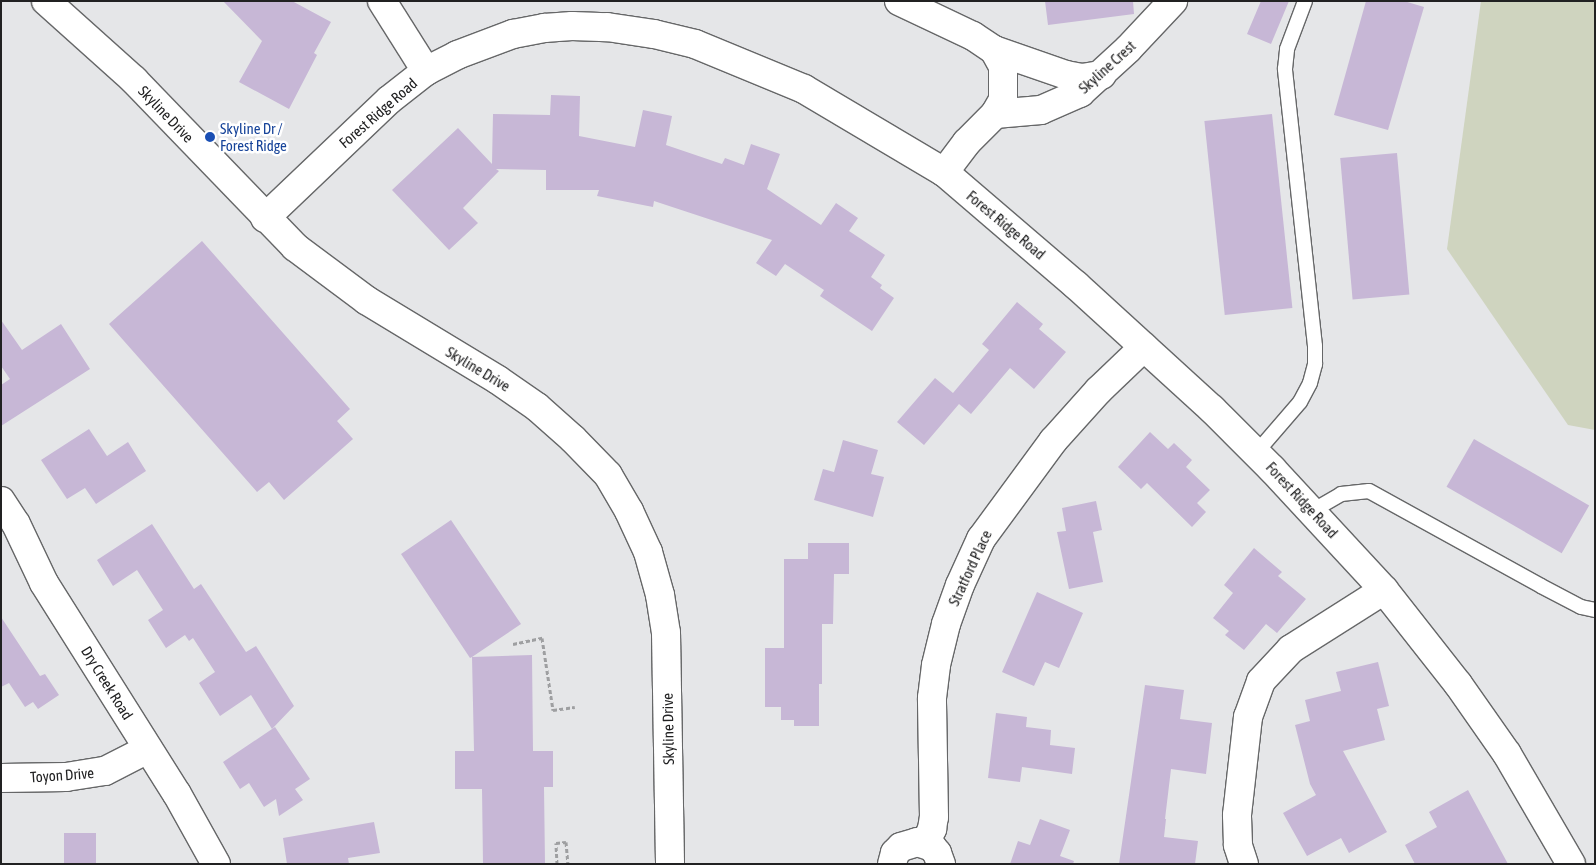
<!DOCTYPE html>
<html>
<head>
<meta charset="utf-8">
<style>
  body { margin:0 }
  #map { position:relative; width:1596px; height:865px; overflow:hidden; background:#e5e6e8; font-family:"Asap Condensed",sans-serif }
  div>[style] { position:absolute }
  .green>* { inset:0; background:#cfd4bf }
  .building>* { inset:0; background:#c7b7d6; transform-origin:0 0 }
  .path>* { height:3px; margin-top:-1.5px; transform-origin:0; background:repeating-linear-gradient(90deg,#9e9fa1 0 4px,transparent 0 6.5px) }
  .roads { filter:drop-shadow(1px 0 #666768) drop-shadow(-1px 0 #666768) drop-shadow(0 1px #666768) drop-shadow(0 -1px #666768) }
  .service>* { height:14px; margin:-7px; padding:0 7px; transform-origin:7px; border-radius:7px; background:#fff }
  .minor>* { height:28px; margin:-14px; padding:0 14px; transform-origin:14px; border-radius:14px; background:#fff }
  .tertiary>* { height:28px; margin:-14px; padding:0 14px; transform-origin:14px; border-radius:14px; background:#fff }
  .dots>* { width:14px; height:14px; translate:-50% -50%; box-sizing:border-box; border:2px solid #fff; border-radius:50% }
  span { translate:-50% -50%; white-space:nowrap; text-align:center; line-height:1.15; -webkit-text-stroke:5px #fff; paint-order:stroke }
  .street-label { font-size:15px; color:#212122 }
  .transit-label { font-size:15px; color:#164399 }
  .left { translate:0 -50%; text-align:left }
  .frame { position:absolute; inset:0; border:2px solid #212122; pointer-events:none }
</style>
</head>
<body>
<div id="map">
  <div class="green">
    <i style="clip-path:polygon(1481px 1px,1595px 1px,1595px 430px,1568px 425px,1447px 249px)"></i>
  </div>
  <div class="building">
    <i style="clip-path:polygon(223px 1px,292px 1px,331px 22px,314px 53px,317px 55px,289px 109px,239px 82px,262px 41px)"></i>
    <i style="clip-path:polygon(1045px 1px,1133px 1px,1134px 14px,1048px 25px)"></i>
    <i style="clip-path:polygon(1261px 1px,1289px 1px,1271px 44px,1247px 34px)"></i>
    <i style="clip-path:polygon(1366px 1px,1404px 1px,1424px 7px,1388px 130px,1334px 115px)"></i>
    <i style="clip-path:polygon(551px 95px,580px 96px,579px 136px,635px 147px,643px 110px,672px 116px,666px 145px,722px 164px,725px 158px,744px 165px,751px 144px,780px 154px,767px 189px,821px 225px,836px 203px,858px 218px,849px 231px,885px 255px,871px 277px,882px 285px,880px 288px,894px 298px,872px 331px,820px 296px,824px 290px,785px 264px,776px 276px,756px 263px,772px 240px,654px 201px,653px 207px,597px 196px,599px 190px,546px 190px,546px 170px,496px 169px,499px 171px,463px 208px,478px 223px,449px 250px,392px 190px,458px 128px,492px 164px,493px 114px,550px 115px)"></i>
    <i style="left:1272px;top:114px;width:195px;height:68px;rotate:84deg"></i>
    <i style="left:1397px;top:153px;width:142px;height:57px;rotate:85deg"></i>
    <i style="clip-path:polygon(202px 241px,350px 409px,337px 421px,353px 439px,284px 500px,269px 482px,257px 492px,109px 324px)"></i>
    <i style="clip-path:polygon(1017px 302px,1043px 324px,1039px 329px,1066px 352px,1034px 389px,1010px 368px,971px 414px,959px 404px,924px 445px,897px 422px,935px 378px,953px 393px,989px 350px,982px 344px)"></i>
    <i style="clip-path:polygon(1px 320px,22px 350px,61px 324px,90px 369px,1px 426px,1px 385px,10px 379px,1px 366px)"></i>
    <i style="clip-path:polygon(89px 429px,107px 456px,128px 442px,146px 471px,96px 504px,85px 488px,67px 499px,41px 460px)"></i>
    <i style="clip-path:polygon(1150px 432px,1168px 449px,1174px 443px,1192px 460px,1186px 467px,1210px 490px,1197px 503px,1206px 512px,1192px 527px,1147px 483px,1141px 489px,1118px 467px)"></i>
    <i style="left:1474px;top:439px;width:133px;height:55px;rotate:30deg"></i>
    <i style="clip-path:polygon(843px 440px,878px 450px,871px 474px,884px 477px,873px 517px,814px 500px,823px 469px,834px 472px)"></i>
    <i style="clip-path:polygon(1096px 501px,1102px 530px,1093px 532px,1103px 582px,1069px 589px,1057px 532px,1066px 531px,1062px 508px)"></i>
    <i style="clip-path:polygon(451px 520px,521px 624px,472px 657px,532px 655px,533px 751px,553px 751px,553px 787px,544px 787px,545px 864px,483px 864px,482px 789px,455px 789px,455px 751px,474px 751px,472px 657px,470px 658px,401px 554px)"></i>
    <i style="clip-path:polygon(152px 524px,194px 589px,201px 584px,246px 652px,256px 646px,294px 706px,272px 729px,251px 695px,220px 716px,199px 683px,215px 672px,193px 638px,189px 641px,185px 635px,166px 648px,148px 620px,163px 610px,137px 570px,113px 586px,97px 560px)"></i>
    <i style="clip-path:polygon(808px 543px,849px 543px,849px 574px,834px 574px,833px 624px,822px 624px,822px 684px,819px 684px,819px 726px,794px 726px,794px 720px,781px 720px,781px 707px,765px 707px,765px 648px,784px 648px,784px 559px,808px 559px)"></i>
    <i style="clip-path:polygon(1254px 548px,1282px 572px,1278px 576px,1306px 599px,1277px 633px,1266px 624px,1244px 650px,1225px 635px,1229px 631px,1213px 618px,1233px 593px,1224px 585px)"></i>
    <i style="clip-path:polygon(1037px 592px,1083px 613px,1059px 668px,1045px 662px,1034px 686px,1002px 672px)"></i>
    <i style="clip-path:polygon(1px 617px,40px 676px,45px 674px,59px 695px,38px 709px,33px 702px,25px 707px,9px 683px,1px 687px)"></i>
    <i style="clip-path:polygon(1378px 662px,1389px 706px,1377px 709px,1385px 740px,1343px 751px,1387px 832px,1349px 853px,1341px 838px,1307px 856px,1283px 813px,1316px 795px,1310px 784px,1295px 725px,1310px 721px,1305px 700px,1341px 691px,1336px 672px)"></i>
    <i style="clip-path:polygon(1145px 685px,1184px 690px,1180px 719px,1212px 723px,1206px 774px,1171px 769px,1165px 819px,1166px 819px,1164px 837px,1198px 841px,1195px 864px,1119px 864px)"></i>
    <i style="clip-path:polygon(996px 713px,1027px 717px,1026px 727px,1051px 730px,1050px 745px,1075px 748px,1072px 774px,1022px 767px,1020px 782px,988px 778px)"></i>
    <i style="clip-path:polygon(275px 727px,310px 779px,295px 789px,303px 800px,279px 816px,276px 799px,264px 807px,249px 783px,240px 789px,223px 762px)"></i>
    <i style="clip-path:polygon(1468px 790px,1508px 864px,1415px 864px,1405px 845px,1437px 827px,1429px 812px)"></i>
    <i style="clip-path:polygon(1040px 819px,1070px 830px,1060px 856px,1074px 861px,1073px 864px,1010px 864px,1018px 841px,1030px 845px)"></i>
    <i style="clip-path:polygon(374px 822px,380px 853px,348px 858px,349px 864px,287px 864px,283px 838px)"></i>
    <i style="left:96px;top:833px;width:31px;height:32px;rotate:90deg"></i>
  </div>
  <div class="path">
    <i style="left:513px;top:644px;width:30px;rotate:-12deg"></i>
    <i style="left:542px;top:638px;width:73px;rotate:81.3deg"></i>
    <i style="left:553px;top:710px;width:22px;rotate:-8deg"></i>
    <i style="left:557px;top:864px;width:21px;rotate:-93deg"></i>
    <i style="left:556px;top:843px;width:10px;rotate:-6deg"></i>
    <i style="left:566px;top:842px;width:22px;rotate:85deg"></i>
  </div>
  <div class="roads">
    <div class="service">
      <i style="left:1256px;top:453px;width:67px;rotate:-49.2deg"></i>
      <i style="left:1300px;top:402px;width:21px;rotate:-62deg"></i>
      <i style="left:1310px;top:383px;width:20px;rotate:-75deg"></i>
      <i style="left:1315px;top:364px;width:18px;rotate:-90deg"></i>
      <i style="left:1315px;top:346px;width:279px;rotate:-96.2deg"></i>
      <i style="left:1285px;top:69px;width:20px;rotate:-84deg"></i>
      <i style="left:1287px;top:49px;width:51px;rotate:-69.4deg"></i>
      <i style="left:1312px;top:511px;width:34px;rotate:-30deg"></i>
      <i style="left:1341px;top:494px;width:28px;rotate:-6deg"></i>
      <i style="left:1369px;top:491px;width:196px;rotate:28.9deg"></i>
      <i style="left:1541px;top:586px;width:45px;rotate:27.7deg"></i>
      <i style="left:1581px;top:607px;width:14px;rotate:12deg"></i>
    </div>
    <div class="minor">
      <i style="left:382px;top:1px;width:83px;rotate:57.8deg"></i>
      <i style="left:899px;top:1px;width:82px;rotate:25.3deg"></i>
      <i style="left:973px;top:36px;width:25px;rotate:34deg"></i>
      <i style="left:994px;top:50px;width:18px;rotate:61deg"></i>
      <i style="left:1003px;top:66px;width:34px;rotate:90deg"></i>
      <i style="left:1003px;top:100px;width:16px;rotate:120deg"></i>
      <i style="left:995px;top:114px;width:40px;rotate:135deg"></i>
      <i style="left:967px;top:142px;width:38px;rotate:127deg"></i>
      <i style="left:994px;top:50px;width:76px;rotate:19.1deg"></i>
      <i style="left:1066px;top:75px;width:16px;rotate:11deg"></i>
      <i style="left:1082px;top:78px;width:20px;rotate:-9deg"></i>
      <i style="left:995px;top:114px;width:46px;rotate:-5deg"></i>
      <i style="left:1041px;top:110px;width:43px;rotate:-23.6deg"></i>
      <i style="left:1080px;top:93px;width:65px;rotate:-42.5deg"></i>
      <i style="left:1128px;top:49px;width:66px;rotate:-46.8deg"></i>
      <i style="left:265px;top:218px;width:171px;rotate:-43.6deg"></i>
      <i style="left:389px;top:100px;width:47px;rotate:-38.1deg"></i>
      <i style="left:426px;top:71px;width:35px;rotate:-27deg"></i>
      <i style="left:457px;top:55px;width:60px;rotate:-20.6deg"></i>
      <i style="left:513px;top:34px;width:32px;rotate:-11deg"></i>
      <i style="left:544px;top:28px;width:28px;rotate:-4deg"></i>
      <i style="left:572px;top:26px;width:35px;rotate:2deg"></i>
      <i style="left:607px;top:27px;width:48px;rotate:8.5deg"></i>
      <i style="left:654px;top:34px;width:42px;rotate:13.7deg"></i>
      <i style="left:695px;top:44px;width:118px;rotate:22.4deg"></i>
      <i style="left:804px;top:89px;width:163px;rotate:30.7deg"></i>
      <i style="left:944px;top:172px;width:174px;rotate:40.6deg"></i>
      <i style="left:1076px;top:285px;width:184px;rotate:42.4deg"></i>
      <i style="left:1212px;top:409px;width:85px;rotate:45deg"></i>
      <i style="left:1272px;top:469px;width:165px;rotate:47.2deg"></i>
      <i style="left:1384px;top:590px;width:120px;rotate:51.8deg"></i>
      <i style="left:1458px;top:684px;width:85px;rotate:55deg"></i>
      <i style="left:1507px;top:754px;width:127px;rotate:59.8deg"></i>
      <i style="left:1px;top:501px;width:27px;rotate:57deg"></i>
      <i style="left:16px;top:524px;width:65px;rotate:64.6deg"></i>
      <i style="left:44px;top:583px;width:249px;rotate:57.8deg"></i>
      <i style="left:177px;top:794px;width:80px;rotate:60.9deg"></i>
      <i style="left:1px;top:778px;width:65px;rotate:-0.9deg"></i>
      <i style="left:66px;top:777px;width:39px;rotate:-9deg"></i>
      <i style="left:105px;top:771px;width:48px;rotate:-27.1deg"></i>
      <i style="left:925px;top:843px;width:16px;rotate:-63deg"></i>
      <i style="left:932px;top:829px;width:12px;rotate:-81deg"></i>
      <i style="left:934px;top:817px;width:119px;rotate:-91deg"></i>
      <i style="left:932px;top:698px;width:33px;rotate:-83deg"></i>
      <i style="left:936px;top:665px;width:42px;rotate:-76.3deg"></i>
      <i style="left:946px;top:624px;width:41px;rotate:-70.3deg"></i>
      <i style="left:960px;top:585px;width:51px;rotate:-65.5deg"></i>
      <i style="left:981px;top:539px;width:122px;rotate:-53.7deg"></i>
      <i style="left:1053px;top:441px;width:69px;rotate:-48deg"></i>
      <i style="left:1099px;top:390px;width:62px;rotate:-43.7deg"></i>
      <i style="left:892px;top:864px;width:11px;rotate:-75deg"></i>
      <i style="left:895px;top:853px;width:8px;rotate:-45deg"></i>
      <i style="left:901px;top:847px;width:17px;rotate:-17deg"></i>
      <i style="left:917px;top:842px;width:16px;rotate:18deg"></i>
      <i style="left:932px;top:847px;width:8px;rotate:50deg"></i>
      <i style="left:937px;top:853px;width:12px;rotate:70deg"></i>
      <i style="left:1244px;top:864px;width:20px;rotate:-108deg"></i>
      <i style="left:1238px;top:845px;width:30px;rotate:-92deg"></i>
      <i style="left:1237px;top:815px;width:99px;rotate:-83.6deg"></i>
      <i style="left:1248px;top:717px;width:38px;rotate:-70deg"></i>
      <i style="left:1261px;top:681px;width:44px;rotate:-46.8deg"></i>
      <i style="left:1291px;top:649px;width:110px;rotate:-32.4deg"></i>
    </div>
    <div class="tertiary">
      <i style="left:46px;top:1px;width:118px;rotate:41.9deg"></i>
      <i style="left:134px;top:80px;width:232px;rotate:46deg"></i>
      <i style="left:295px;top:247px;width:89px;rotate:36.7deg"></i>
      <i style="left:366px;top:300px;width:154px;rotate:31.2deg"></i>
      <i style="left:498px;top:380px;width:47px;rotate:34.7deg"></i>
      <i style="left:537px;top:407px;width:48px;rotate:41.6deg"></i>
      <i style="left:573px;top:439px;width:50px;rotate:45.8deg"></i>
      <i style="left:608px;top:475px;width:42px;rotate:59.7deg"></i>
      <i style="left:629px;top:511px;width:45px;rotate:65.1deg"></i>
      <i style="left:648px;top:552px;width:45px;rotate:74.4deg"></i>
      <i style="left:660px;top:595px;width:38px;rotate:81deg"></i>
      <i style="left:666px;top:633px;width:231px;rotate:89deg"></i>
    </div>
  </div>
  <div class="dots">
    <i style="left:210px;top:137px;background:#1a4fb4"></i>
  </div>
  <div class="street-label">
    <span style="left:1107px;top:67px;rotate:-42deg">Skyline Crest</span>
    <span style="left:378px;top:113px;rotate:-41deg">Forest Ridge Road</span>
    <span style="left:166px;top:114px;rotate:46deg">Skyline Drive</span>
    <span style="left:1006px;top:225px;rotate:40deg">Forest Ridge Road</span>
    <span style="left:478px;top:369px;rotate:31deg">Skyline Drive</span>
    <span style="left:1302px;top:500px;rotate:47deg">Forest Ridge Road</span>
    <span style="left:970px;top:568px;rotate:-65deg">Stratford Place</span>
    <span style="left:107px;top:683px;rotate:58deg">Dry Creek Road</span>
    <span style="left:668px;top:729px;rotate:-91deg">Skyline Drive</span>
    <span style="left:62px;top:775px;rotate:-4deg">Toyon Drive</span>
  </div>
  <div class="transit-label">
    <span class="left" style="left:220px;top:137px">Skyline Dr /<br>Forest Ridge</span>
  </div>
  <div class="frame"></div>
</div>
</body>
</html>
